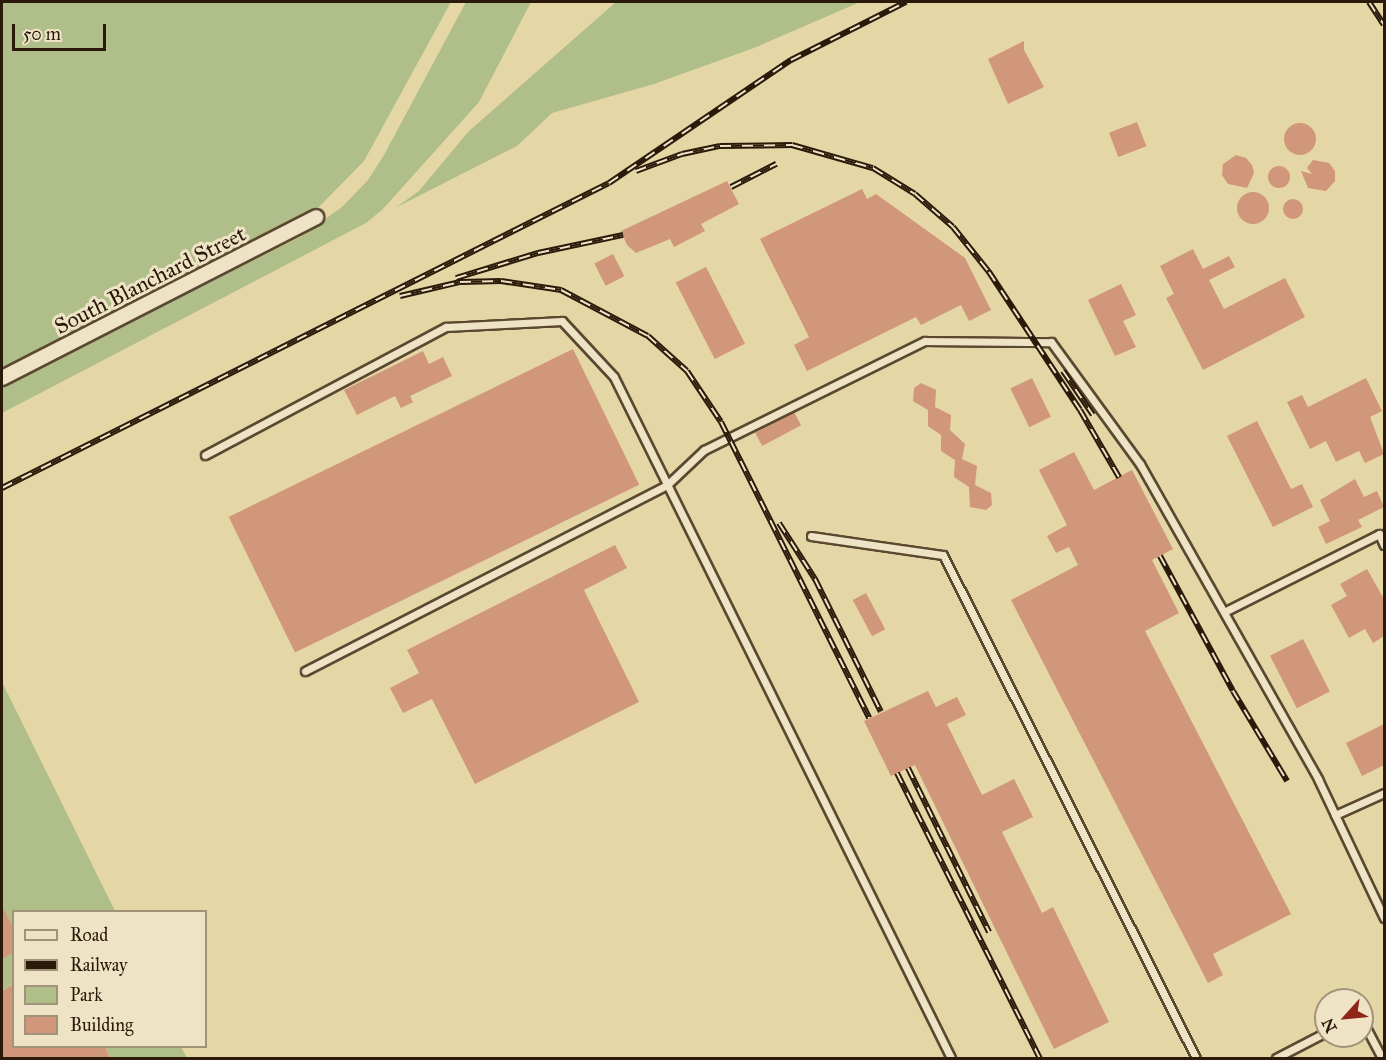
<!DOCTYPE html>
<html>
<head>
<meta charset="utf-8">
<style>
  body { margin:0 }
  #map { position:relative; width:1386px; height:1060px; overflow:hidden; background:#e5d6a6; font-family:"IM FELL Great Primer",serif }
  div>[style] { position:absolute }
  .green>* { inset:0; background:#b0be8a }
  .building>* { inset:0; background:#d0977a; transform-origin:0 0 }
  .round { border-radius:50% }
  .roads { filter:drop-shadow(2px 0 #5a4830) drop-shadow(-2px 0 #5a4830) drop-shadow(0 2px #5a4830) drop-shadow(0 -2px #5a4830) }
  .service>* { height:7px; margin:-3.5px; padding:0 3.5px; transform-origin:3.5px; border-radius:3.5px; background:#eee4c5 }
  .minor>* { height:14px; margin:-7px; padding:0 7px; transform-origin:7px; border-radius:7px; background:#eee4c5 }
  .rail>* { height:6px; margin-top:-3px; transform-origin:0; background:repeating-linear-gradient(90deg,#eee4c5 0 11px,#2b1909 0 22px); box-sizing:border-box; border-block:2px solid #2b1909 }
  span { translate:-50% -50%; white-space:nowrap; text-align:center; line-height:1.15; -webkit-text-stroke:6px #eee4c5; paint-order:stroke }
  .street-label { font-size:22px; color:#2b1909 }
  .frame { position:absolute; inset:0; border:3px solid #2b1909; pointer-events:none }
  .legend { position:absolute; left:12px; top:910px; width:195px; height:138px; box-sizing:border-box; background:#eee4c5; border:2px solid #a0937a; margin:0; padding:8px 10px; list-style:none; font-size:18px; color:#2b1909 }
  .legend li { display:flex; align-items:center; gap:12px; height:30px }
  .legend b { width:30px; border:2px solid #a0937a }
  .north { position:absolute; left:1314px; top:988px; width:60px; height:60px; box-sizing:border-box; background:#eee4c5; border:2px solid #a0937a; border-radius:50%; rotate:243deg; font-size:16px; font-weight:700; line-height:24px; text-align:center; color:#2b1909 }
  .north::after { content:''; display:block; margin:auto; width:21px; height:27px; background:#8f2418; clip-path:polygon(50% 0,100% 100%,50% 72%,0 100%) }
  .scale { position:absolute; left:12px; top:24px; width:94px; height:27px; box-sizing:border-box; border:3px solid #2b1909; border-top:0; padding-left:8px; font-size:18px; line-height:21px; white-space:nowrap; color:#2b1909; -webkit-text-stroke:4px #eee4c5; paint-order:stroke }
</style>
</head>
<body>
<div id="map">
  <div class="green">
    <i style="clip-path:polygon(2px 2px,451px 2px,364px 161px,316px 210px,293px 225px,2px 371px)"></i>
    <i style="clip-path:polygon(466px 2px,531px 2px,479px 102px,383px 209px,366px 223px,2px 413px,2px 386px,300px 237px,342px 207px,368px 180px,384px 155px)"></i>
    <i style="clip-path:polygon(616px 2px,860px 2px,754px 48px,654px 84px,552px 113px,517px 146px,395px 208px,419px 191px,468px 132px)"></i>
    <i style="clip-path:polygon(2px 682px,115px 911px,14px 912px,13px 929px,2px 906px)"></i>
    <i style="clip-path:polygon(13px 952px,13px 984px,2px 991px,2px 959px)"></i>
    <i style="clip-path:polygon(105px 1047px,181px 1047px,187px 1058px,111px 1058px)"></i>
  </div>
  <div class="building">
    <i style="clip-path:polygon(1024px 41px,1024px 50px,1044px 87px,1008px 104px,988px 59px)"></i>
    <i style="left:1137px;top:122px;width:26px;height:30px;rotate:69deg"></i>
    <i class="round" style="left:1284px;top:123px;width:32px;height:32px"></i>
    <i style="clip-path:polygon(1236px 155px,1246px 158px,1252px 165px,1254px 173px,1247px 188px,1228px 184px,1222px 175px,1223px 164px)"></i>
    <i style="clip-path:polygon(1313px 160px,1329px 163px,1335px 171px,1335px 181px,1326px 191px,1308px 188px,1301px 171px,1312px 174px,1307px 168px)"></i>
    <i class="round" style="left:1268px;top:166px;width:22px;height:22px"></i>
    <i style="clip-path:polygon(727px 181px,739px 204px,701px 224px,705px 231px,674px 247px,670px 239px,636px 253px,627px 245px,621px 231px)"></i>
    <i style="clip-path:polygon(862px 189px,867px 199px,876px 194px,965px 258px,991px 310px,969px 321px,961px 305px,921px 325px,916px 317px,807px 371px,794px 345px,809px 337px,760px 239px)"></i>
    <i class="round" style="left:1237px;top:192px;width:32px;height:32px"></i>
    <i class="round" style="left:1283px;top:199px;width:20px;height:20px"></i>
    <i style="clip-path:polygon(1193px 249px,1203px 269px,1229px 256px,1235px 267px,1209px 280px,1224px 309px,1285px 278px,1305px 317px,1203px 370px,1166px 298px,1174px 294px,1160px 266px)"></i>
    <i style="left:613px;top:254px;width:25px;height:21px;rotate:63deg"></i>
    <i style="left:706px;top:267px;width:86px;height:34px;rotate:63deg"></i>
    <i style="clip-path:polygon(1121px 284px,1136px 315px,1123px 321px,1136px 347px,1115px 356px,1088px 300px)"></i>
    <i style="left:573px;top:349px;width:151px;height:383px;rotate:64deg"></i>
    <i style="clip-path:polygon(423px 351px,429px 364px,443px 357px,452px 376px,410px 396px,413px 402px,401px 408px,395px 396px,357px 415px,344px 390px)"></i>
    <i style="left:1032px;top:378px;width:43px;height:24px;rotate:64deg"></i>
    <i style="clip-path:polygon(1366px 378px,1382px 411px,1370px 417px,1384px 454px,1365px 463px,1359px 451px,1336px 462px,1326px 441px,1310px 449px,1287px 402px,1302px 395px,1308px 407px)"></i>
    <i style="clip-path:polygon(921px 383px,936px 390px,935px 407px,951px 415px,950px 430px,965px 444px,962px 459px,977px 466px,975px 485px,991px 493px,992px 505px,986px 510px,970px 507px,969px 487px,954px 477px,955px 460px,941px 451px,941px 435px,928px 426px,928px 410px,913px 401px,914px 388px)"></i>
    <i style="left:794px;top:412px;width:15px;height:44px;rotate:62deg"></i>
    <i style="clip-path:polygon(1257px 421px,1291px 489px,1302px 484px,1313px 507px,1273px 527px,1227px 436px)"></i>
    <i style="clip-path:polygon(1074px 452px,1094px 490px,1132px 470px,1173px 549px,1152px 560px,1179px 613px,1145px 631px,1291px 914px,1213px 954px,1223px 975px,1208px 983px,1011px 600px,1078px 565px,1069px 547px,1056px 553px,1047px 536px,1067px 525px,1039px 470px)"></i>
    <i style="clip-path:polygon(1355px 479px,1364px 497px,1377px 491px,1384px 507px,1358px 520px,1362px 527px,1326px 544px,1318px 527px,1330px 521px,1320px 500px)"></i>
    <i style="clip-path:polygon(615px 545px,627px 568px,584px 590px,639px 702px,475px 784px,432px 699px,403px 713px,390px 688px,419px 673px,407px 650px)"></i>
    <i style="clip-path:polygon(1367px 569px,1384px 599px,1384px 636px,1373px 643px,1365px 629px,1349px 638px,1331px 605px,1347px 596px,1340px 584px)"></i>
    <i style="left:866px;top:593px;width:41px;height:15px;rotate:62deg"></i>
    <i style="left:1303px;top:639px;width:59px;height:37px;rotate:63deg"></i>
    <i style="clip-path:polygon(928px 691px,936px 707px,957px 697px,966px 715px,947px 724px,982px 795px,1014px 779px,1033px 817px,1002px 832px,1042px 913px,1053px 907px,1109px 1022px,1054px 1049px,915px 765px,891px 776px,864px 721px)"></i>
    <i style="clip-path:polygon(1384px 724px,1384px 765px,1362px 776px,1346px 743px)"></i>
    <i style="clip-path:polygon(2px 906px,14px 929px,14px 952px,2px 959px)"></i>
    <i style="clip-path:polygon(14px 984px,14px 1047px,105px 1047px,111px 1059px,2px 1059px,2px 991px)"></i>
  </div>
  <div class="roads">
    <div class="service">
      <i style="left:205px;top:455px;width:273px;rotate:-28deg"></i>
      <i style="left:446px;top:327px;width:116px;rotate:-3deg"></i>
      <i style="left:562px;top:321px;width:76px;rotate:47.1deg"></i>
      <i style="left:614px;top:377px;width:760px;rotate:63.67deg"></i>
      <i style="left:811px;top:536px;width:133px;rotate:8.2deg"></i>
      <i style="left:943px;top:555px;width:563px;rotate:63.3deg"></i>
      <i style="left:1224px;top:612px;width:174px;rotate:-26.7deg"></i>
      <i style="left:1379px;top:534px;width:12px;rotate:66deg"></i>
      <i style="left:305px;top:671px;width:407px;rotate:-27.2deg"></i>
      <i style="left:667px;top:485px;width:51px;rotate:-43.4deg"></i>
      <i style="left:704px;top:450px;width:246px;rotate:-26.3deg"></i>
      <i style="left:925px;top:341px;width:126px;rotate:0.5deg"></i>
      <i style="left:1051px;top:342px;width:151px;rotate:53.9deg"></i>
      <i style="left:1140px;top:464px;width:362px;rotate:60.5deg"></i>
      <i style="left:1318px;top:779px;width:154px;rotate:64.6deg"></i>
      <i style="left:1335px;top:815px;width:54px;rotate:-24.2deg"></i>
      <i style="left:1362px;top:1020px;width:43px;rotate:62.2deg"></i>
      <i style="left:1276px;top:1058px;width:56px;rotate:-27.5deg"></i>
    </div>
    <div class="minor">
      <i style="left:2px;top:378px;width:353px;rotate:-27.1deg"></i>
    </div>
  </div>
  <div class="rail">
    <i style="left:1369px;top:2px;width:27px;rotate:57deg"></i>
    <i style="left:636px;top:171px;width:49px;rotate:-20.3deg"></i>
    <i style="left:682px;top:154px;width:39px;rotate:-12deg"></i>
    <i style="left:720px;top:146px;width:72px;rotate:-0.8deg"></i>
    <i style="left:792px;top:145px;width:84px;rotate:15.9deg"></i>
    <i style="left:873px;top:168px;width:49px;rotate:31.8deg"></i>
    <i style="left:915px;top:194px;width:50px;rotate:41deg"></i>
    <i style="left:953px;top:227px;width:58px;rotate:51.3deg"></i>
    <i style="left:989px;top:272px;width:165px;rotate:56.6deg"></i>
    <i style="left:1080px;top:410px;width:78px;rotate:59.8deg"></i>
    <i style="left:731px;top:187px;width:51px;rotate:-27.1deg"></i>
    <i style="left:456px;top:278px;width:86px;rotate:-17deg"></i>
    <i style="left:538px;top:253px;width:87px;rotate:-12deg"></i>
    <i style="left:400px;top:296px;width:62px;rotate:-13.1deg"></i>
    <i style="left:460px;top:282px;width:41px;rotate:-1.4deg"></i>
    <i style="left:501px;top:281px;width:61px;rotate:8.5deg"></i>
    <i style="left:561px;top:290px;width:98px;rotate:27.9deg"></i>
    <i style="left:648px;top:336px;width:52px;rotate:41.9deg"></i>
    <i style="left:687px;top:371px;width:61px;rotate:56.3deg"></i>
    <i style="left:721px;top:422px;width:331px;rotate:63.4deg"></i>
    <i style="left:1063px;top:371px;width:53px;rotate:55.7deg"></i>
    <i style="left:2px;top:488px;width:679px;rotate:-26.68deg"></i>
    <i style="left:609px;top:183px;width:220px;rotate:-34.1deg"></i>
    <i style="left:791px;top:60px;width:129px;rotate:-26.8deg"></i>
    <i style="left:779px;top:523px;width:67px;rotate:57.3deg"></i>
    <i style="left:815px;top:579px;width:148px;rotate:63.6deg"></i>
    <i style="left:1160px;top:556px;width:153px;rotate:61.6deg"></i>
    <i style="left:1233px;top:691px;width:105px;rotate:59deg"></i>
    <i style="left:908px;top:768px;width:183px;rotate:63.7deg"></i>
    <i style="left:897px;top:773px;width:319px;rotate:63.4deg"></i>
  </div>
  <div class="street-label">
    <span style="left:150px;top:280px;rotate:-27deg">South Blanchard Street</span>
  </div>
  <div class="frame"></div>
  <ul class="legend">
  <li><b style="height:8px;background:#eee4c5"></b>Road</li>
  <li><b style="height:8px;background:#2b1909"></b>Railway</li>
  <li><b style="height:16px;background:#b0be8a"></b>Park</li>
  <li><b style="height:16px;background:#d0977a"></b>Building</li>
  </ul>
  <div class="north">N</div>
  <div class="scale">50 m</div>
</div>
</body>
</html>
